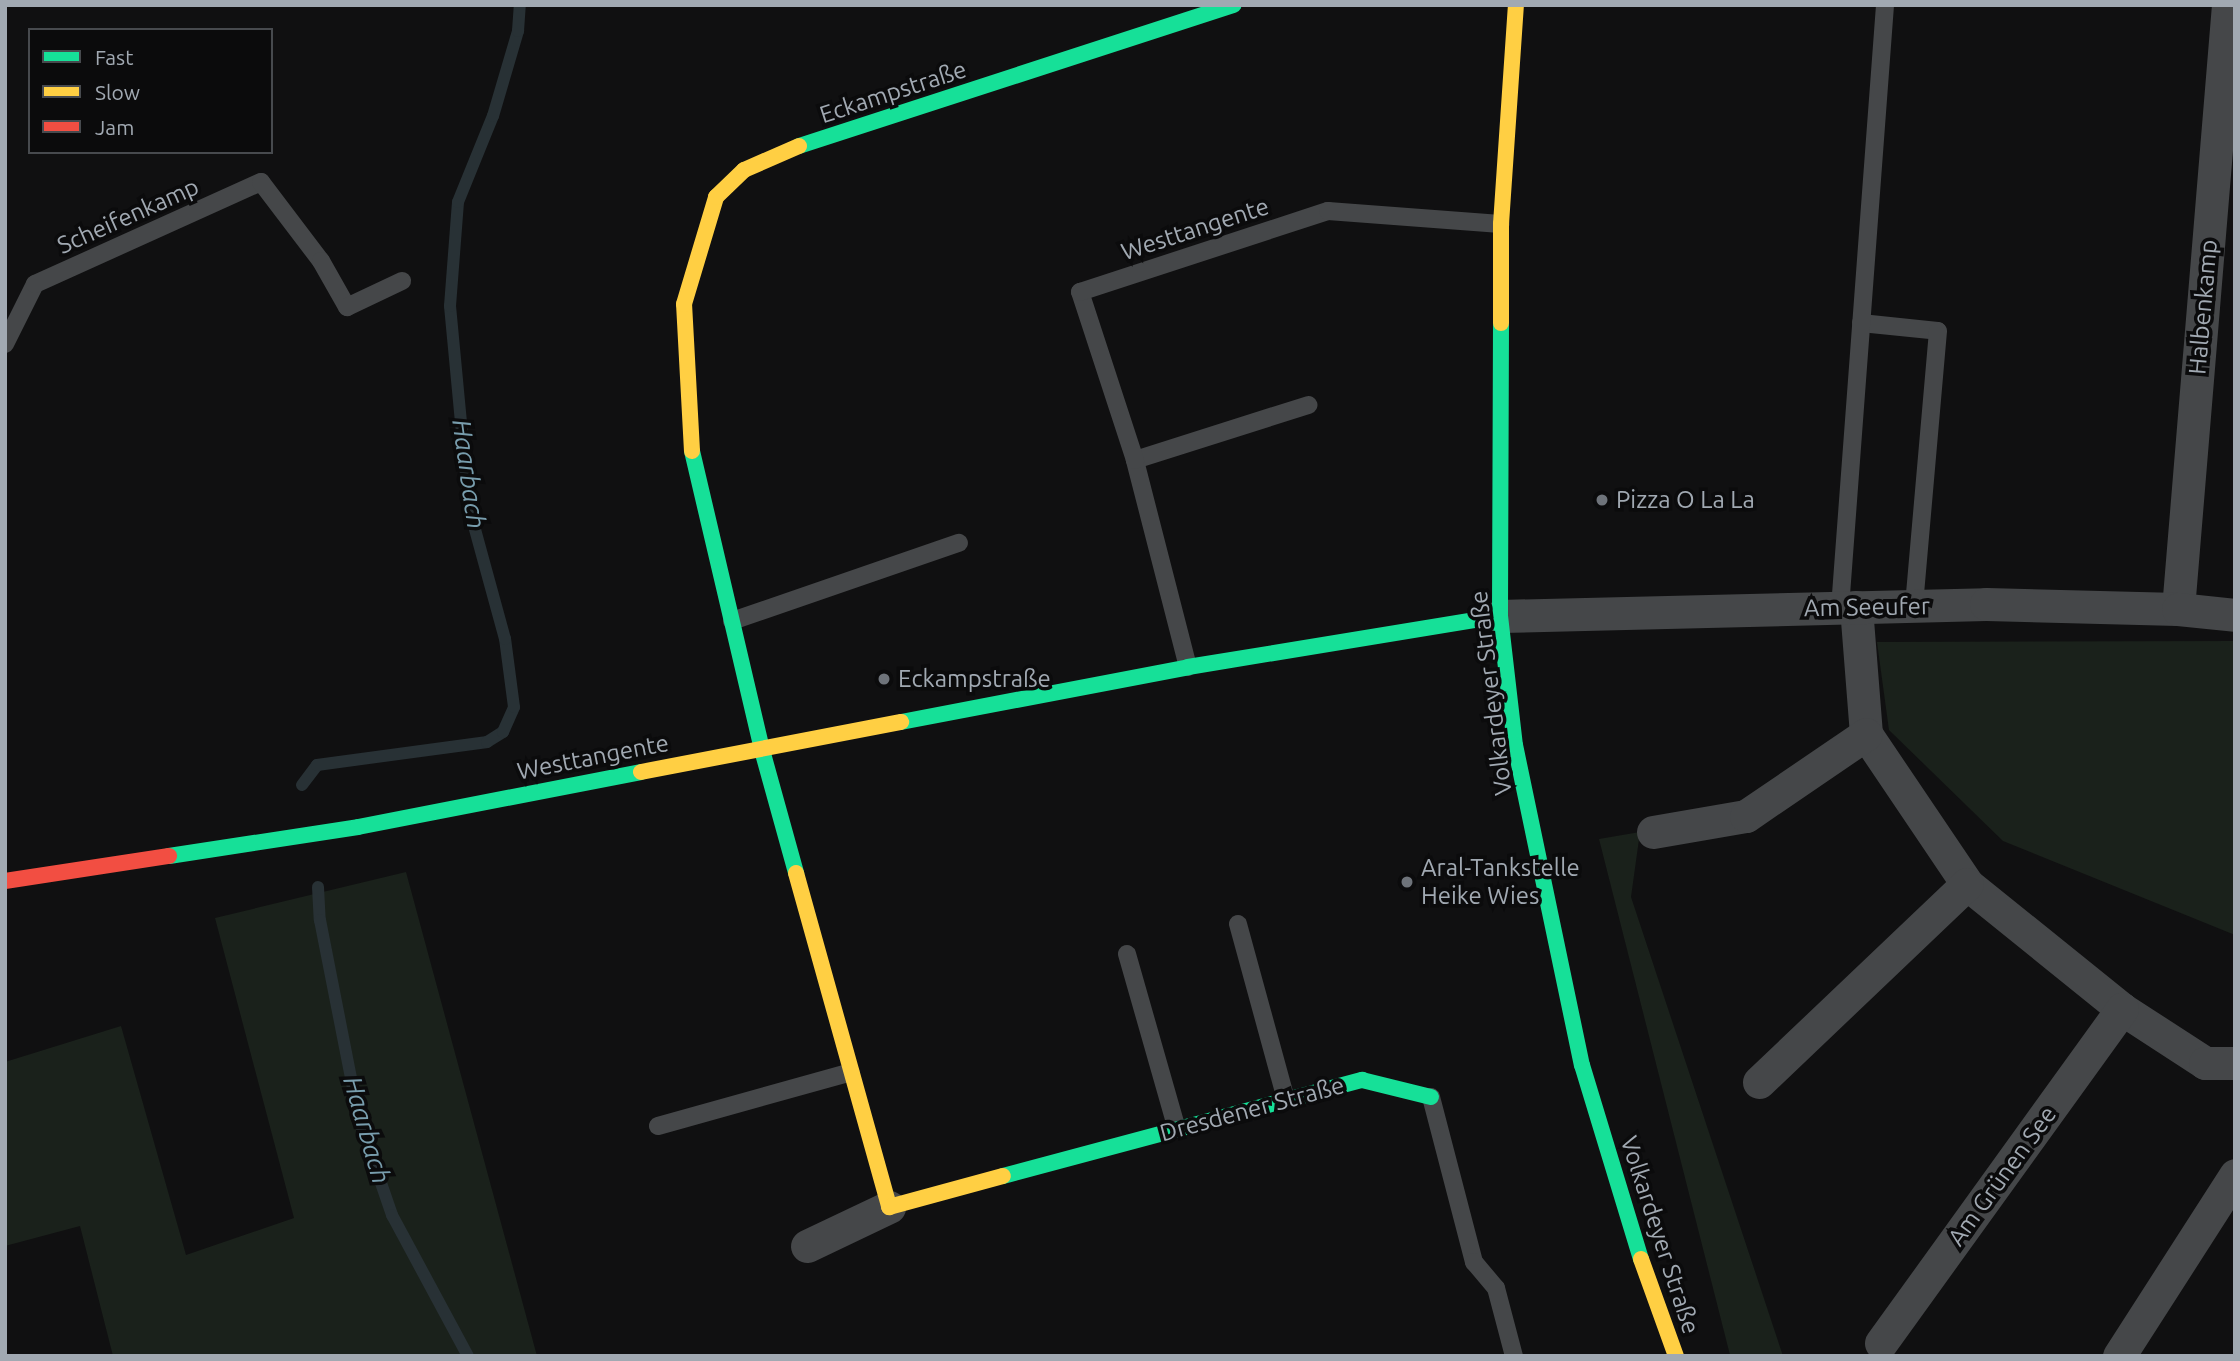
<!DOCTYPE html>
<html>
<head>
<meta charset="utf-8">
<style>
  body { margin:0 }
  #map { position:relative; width:2240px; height:1361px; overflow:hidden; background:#101011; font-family:Ubuntu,sans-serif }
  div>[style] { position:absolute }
  .green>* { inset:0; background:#1a211b }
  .stream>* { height:12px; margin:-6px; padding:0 6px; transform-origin:6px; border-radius:6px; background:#283135 }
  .lane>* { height:18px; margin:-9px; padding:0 9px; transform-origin:9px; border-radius:9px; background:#454749 }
  .street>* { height:33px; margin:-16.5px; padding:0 16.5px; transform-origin:16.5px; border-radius:16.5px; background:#454749 }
  .fast>* { height:16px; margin:-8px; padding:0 8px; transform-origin:8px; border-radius:8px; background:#16e098 }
  .slow>* { height:16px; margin:-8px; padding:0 8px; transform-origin:8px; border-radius:8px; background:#ffcf43 }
  .jam>* { height:16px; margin:-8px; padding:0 8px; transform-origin:8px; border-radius:8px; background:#f24e42 }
  .dots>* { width:19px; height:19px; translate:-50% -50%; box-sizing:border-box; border:4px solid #0b0b0c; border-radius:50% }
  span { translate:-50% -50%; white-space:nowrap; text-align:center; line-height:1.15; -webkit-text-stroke:7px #0b0b0c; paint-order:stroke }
  .street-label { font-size:24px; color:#a1a9b2 }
  .poi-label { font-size:24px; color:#a1a9b2 }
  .left { translate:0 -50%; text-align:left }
  .water-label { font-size:26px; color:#789dad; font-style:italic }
  .frame { position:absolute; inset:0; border:7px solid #a1a9b2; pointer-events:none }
  .legend { position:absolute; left:28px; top:28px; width:245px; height:126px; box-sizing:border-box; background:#0b0b0c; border:2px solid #474a4e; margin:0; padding:9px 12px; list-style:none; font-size:21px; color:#a1a9b2 }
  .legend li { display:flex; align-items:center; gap:14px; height:35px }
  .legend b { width:35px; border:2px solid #474a4e }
</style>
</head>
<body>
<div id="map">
  <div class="green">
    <i style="clip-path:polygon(2235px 641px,2235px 935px,2003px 841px,1889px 730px,1877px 642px)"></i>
    <i style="clip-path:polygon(1640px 832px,1631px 897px,1783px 1356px,1730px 1355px,1599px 839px)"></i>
    <i style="clip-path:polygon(406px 872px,537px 1356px,113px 1356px,80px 1226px,5px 1246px,5px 1062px,121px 1026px,186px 1255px,294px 1218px,215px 918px)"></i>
  </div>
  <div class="stream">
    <i style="left:302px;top:785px;width:25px;rotate:-53deg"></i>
    <i style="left:317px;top:765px;width:172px;rotate:-7.7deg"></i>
    <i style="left:487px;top:742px;width:19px;rotate:-32deg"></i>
    <i style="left:503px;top:732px;width:27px;rotate:-66deg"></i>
    <i style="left:514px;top:707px;width:69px;rotate:-97.5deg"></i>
    <i style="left:505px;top:639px;width:137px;rotate:-105.3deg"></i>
    <i style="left:469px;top:507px;width:202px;rotate:-95.4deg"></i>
    <i style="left:450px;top:306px;width:104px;rotate:-85.6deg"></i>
    <i style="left:458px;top:202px;width:93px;rotate:-67.9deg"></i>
    <i style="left:493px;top:116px;width:89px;rotate:-73.6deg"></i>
    <i style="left:518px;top:31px;width:26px;rotate:-86deg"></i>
    <i style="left:318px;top:887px;width:33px;rotate:87deg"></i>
    <i style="left:320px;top:920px;width:203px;rotate:78.9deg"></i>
    <i style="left:359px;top:1119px;width:102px;rotate:71deg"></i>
    <i style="left:392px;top:1215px;width:160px;rotate:61.7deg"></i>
  </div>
  <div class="lane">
    <i style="left:1861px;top:323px;width:77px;rotate:5.9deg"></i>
    <i style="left:1938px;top:331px;width:276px;rotate:95deg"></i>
    <i style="left:5px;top:344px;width:67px;rotate:-63.4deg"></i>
    <i style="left:35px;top:284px;width:248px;rotate:-24.3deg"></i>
    <i style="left:261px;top:182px;width:99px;rotate:52.8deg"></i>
    <i style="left:321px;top:261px;width:53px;rotate:60.5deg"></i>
    <i style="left:347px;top:307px;width:61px;rotate:-25.3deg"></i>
    <i style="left:1135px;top:460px;width:182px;rotate:-17.6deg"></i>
    <i style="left:1840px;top:608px;width:605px;rotate:-85.73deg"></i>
    <i style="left:732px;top:621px;width:240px;rotate:-19deg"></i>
    <i style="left:1188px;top:667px;width:214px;rotate:-104.4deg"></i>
    <i style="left:1135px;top:460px;width:177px;rotate:-108.1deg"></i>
    <i style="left:1080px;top:292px;width:261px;rotate:-18.1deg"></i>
    <i style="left:1328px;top:211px;width:173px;rotate:4.3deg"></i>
    <i style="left:1238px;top:924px;width:181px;rotate:74.7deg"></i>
    <i style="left:1127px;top:954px;width:182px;rotate:74.1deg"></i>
    <i style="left:1431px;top:1097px;width:171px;rotate:75.4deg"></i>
    <i style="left:1474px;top:1262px;width:34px;rotate:50deg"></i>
    <i style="left:1496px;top:1288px;width:70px;rotate:75.2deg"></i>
    <i style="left:658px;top:1126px;width:200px;rotate:-15.6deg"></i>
  </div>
  <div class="street">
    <i style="left:1856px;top:607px;width:127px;rotate:85.5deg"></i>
    <i style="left:1866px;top:734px;width:181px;rotate:56deg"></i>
    <i style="left:1967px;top:884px;width:199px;rotate:38.9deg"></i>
    <i style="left:2122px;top:1009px;width:99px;rotate:33deg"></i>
    <i style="left:2205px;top:1063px;width:30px"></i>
    <i style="left:2178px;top:609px;width:606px;rotate:-85.27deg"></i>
    <i style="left:1500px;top:616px;width:486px;rotate:-1.4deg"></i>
    <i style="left:1986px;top:604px;width:192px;rotate:1.5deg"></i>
    <i style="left:2178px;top:609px;width:57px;rotate:6deg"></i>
    <i style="left:1653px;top:832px;width:94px;rotate:-9.8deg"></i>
    <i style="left:1746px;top:816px;width:145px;rotate:-34.3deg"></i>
    <i style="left:1759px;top:1082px;width:287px;rotate:-43.6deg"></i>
    <i style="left:807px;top:1246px;width:91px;rotate:-25.4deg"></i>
    <i style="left:1881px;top:1343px;width:412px;rotate:-54.2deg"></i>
    <i style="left:2119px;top:1356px;width:215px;rotate:-57.3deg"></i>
  </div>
  <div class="fast">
    <i style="left:799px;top:146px;width:457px;rotate:-18deg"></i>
    <i style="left:1501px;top:323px;width:293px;rotate:90.2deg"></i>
    <i style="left:1500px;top:616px;width:130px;rotate:83.4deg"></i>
    <i style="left:1515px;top:745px;width:327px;rotate:78.2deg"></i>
    <i style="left:1582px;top:1065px;width:203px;rotate:73.1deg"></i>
    <i style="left:692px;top:451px;width:307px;rotate:76.8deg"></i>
    <i style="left:762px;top:750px;width:128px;rotate:74.5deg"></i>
    <i style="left:901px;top:722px;width:292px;rotate:-10.8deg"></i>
    <i style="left:1188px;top:667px;width:316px;rotate:-9.3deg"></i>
    <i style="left:169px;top:856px;width:191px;rotate:-8.7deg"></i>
    <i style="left:358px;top:827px;width:288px;rotate:-11deg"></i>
    <i style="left:1003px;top:1176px;width:372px;rotate:-15deg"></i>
    <i style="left:1362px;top:1080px;width:71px;rotate:13.8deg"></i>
  </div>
  <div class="slow">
    <i style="left:1501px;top:323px;width:99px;rotate:-90deg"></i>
    <i style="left:1501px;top:224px;width:220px;rotate:-86.1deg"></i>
    <i style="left:692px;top:451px;width:147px;rotate:-93.1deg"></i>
    <i style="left:684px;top:304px;width:112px;rotate:-73.3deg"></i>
    <i style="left:716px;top:197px;width:39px;rotate:-44deg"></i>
    <i style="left:744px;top:170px;width:60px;rotate:-23.6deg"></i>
    <i style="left:641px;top:772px;width:265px;rotate:-10.9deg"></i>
    <i style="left:796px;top:873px;width:347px;rotate:74.4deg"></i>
    <i style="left:889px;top:1207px;width:118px;rotate:-15.2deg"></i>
    <i style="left:1641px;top:1259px;width:103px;rotate:70.2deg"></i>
  </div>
  <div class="jam">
    <i style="left:5px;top:881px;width:166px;rotate:-8.7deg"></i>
  </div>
  <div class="dots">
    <i style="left:1602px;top:500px;background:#6e737a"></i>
    <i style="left:884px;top:679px;background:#6e737a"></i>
    <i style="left:1407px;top:882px;background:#6e737a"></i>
  </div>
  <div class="street-label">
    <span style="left:893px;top:92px;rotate:-18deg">Eckampstraße</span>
    <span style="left:128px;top:216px;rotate:-24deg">Scheifenkamp</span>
    <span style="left:1195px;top:229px;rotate:-18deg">Westtangente</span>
    <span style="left:2203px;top:307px;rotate:-85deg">Halbenkamp</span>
    <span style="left:1867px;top:607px;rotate:-1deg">Am Seeufer</span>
    <span style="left:1491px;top:693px;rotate:-97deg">Volkardeyer Straße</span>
    <span style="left:593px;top:757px;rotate:-11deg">Westtangente</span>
    <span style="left:1252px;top:1109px;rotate:-15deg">Dresdener Straße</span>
    <span style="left:2002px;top:1176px;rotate:-54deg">Am Grünen See</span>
    <span style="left:1660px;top:1235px;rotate:72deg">Volkardeyer Straße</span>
  </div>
  <div class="poi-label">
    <span class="left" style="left:1616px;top:500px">Pizza O La La</span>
    <span class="left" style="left:898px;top:679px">Eckampstraße</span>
    <span class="left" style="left:1421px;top:882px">Aral-Tankstelle<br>Heike Wies</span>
  </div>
  <div class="water-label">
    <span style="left:469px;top:474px;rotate:82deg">Haarbach</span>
    <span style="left:367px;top:1130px;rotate:74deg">Haarbach</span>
  </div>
  <div class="frame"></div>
  <ul class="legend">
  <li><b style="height:9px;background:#16e098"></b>Fast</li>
  <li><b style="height:9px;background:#ffcf43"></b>Slow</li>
  <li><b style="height:9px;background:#f24e42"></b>Jam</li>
  </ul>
</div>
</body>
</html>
